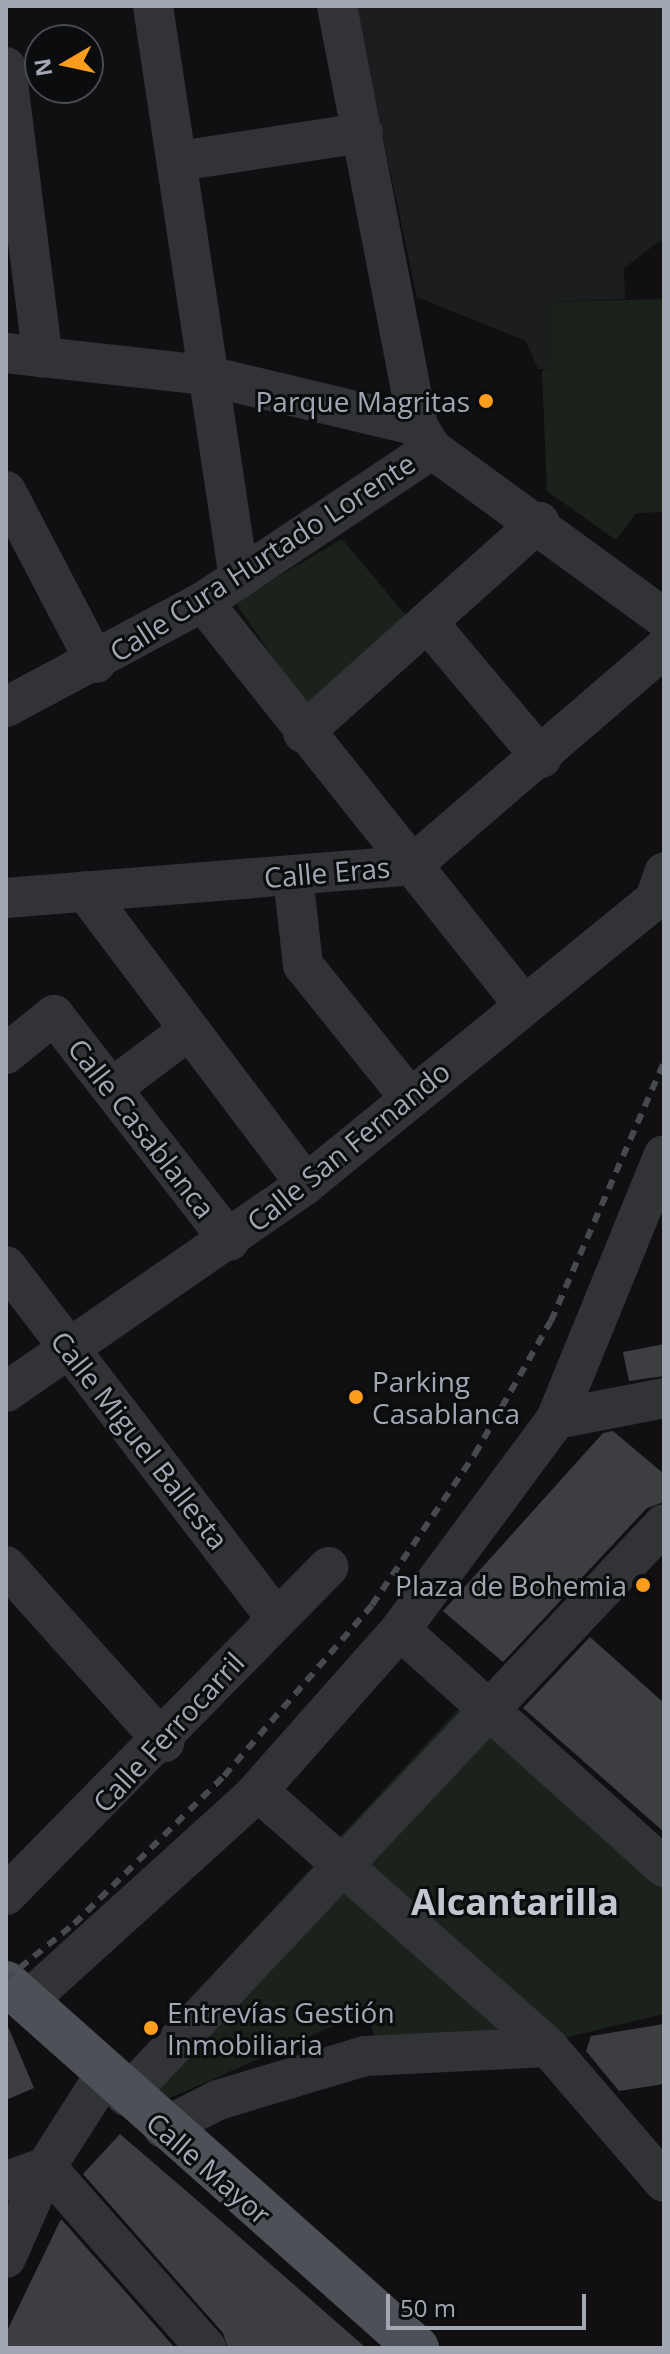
<!DOCTYPE html>
<html>
<head>
<meta charset="utf-8">
<style>
  body { margin:0 }
  #map { position:relative; width:670px; height:2354px; overflow:hidden; background:#101012; font-family:"Open Sans",sans-serif }
  div>[style] { position:absolute }
  .built>* { inset:0; background:#1c1d1f }
  .green>* { inset:0; background:#1a221b }
  .building>* { inset:0; background:#3c3e42 }
  .minor>* { height:40px; margin:-20px; padding:0 20px; transform-origin:20px; border-radius:20px; background:#313337 }
  .major>* { height:44px; margin:-22px; padding:0 22px; transform-origin:22px; border-radius:22px; background:#4d5056 }
  .rail>* { height:6px; margin-top:-3px; transform-origin:0; background:repeating-linear-gradient(90deg,#46494e 0 10px,transparent 0 18px) }
  .dots>* { width:22px; height:22px; translate:-50% -50%; box-sizing:border-box; border:4px solid #0b0c0d; border-radius:50% }
  span { translate:-50% -50%; white-space:nowrap; text-align:center; line-height:1.15; -webkit-text-stroke:6px #0b0c0d; paint-order:stroke }
  .poi-label { font-size:28px; color:#a1a8b4 }
  .right { translate:-100% -50%; text-align:right }
  .left { translate:0 -50%; text-align:left }
  .street-label { font-size:28px; color:#a1a8b4 }
  .district-label { font-size:36px; color:#c2c7cf; font-weight:700 }
  .frame { position:absolute; inset:0; border:8px solid #a1a8b4; pointer-events:none }
  .north { position:absolute; left:24px; top:24px; width:80px; height:80px; box-sizing:border-box; background:#0b0c0d; border:2px solid #474a50; border-radius:50%; rotate:261deg; font-size:22px; font-weight:700; line-height:32px; text-align:center; color:#a1a8b4 }
  .north::after { content:''; display:block; margin:auto; width:28px; height:36px; background:#fc9d1e; clip-path:polygon(50% 0,100% 100%,50% 72%,0 100%) }
  .scale { position:absolute; left:386px; top:2294px; width:200px; height:36px; box-sizing:border-box; border:4px solid #a1a8b4; border-top:0; padding-left:10px; font-size:24px; line-height:28px; white-space:nowrap; color:#a1a8b4; -webkit-text-stroke:6px #0b0c0d; paint-order:stroke }
</style>
</head>
<body>
<div id="map">
  <div class="built">
    <i style="clip-path:polygon(355px 6px,664px 6px,664px 238px,624px 268px,625px 299px,551px 302px,550px 370px,538px 369px,526px 341px,417px 297px)"></i>
  </div>
  <div class="green">
    <i style="clip-path:polygon(664px 299px,664px 512px,636px 513px,616px 540px,547px 491px,542px 371px,550px 369px,551px 302px)"></i>
    <i style="clip-path:polygon(342px 539px,413px 624px,308px 709px,235px 602px)"></i>
    <i style="clip-path:polygon(463px 1704px,664px 1889px,664px 2014px,563px 2038px,376px 2041px,367px 2011px,161px 2102px,125px 2069px)"></i>
  </div>
  <div class="building">
    <i style="clip-path:polygon(664px 1344px,664px 1376px,629px 1381px,623px 1352px)"></i>
    <i style="clip-path:polygon(613px 1431px,664px 1474px,664px 1502px,647px 1508px,503px 1662px,443px 1611px,603px 1433px)"></i>
    <i style="clip-path:polygon(590px 1637px,664px 1703px,664px 1832px,523px 1708px)"></i>
    <i style="clip-path:polygon(6px 2022px,34px 2088px,6px 2100px)"></i>
    <i style="clip-path:polygon(664px 2024px,664px 2084px,619px 2091px,586px 2051px,591px 2036px)"></i>
    <i style="clip-path:polygon(120px 2134px,227px 2226px,366px 2348px,228px 2348px,223px 2333px,83px 2174px)"></i>
    <i style="clip-path:polygon(60px 2221px,62px 2220px,175px 2348px,6px 2348px,6px 2333px)"></i>
  </div>
  <div class="minor">
    <i style="left:153px;top:6px;width:579px;rotate:81.46deg"></i>
    <i style="left:337px;top:6px;width:428px;rotate:79.1deg"></i>
    <i style="left:6px;top:67px;width:293px;rotate:82.8deg"></i>
    <i style="left:179px;top:161px;width:186px;rotate:-8.7deg"></i>
    <i style="left:6px;top:353px;width:199px;rotate:6.3deg"></i>
    <i style="left:204px;top:375px;width:220px;rotate:13.4deg"></i>
    <i style="left:418px;top:426px;width:27px;rotate:59deg"></i>
    <i style="left:432px;top:449px;width:287px;rotate:36.1deg"></i>
    <i style="left:6px;top:491px;width:194px;rotate:62.4deg"></i>
    <i style="left:203px;top:602px;width:514px;rotate:51.48deg"></i>
    <i style="left:429px;top:624px;width:175px;rotate:49.9deg"></i>
    <i style="left:6px;top:707px;width:223px;rotate:-28.1deg"></i>
    <i style="left:203px;top:602px;width:275px;rotate:-33.7deg"></i>
    <i style="left:303px;top:733px;width:317px;rotate:-41.8deg"></i>
    <i style="left:293px;top:876px;width:90px;rotate:83.6deg"></i>
    <i style="left:303px;top:965px;width:169px;rotate:51.2deg"></i>
    <i style="left:85px;top:891px;width:367px;rotate:53deg"></i>
    <i style="left:6px;top:898px;width:407px;rotate:-4.6deg"></i>
    <i style="left:412px;top:865px;width:333px;rotate:-40.7deg"></i>
    <i style="left:6px;top:1054px;width:62px;rotate:-39.1deg"></i>
    <i style="left:54px;top:1015px;width:286px;rotate:52.1deg"></i>
    <i style="left:112px;top:1088px;width:95px;rotate:-36.9deg"></i>
    <i style="left:6px;top:1266px;width:440px;rotate:52.5deg"></i>
    <i style="left:6px;top:1392px;width:365px;rotate:-34.7deg"></i>
    <i style="left:306px;top:1184px;width:451px;rotate:-39.2deg"></i>
    <i style="left:655px;top:899px;width:28px;rotate:-71deg"></i>
    <i style="left:556px;top:1419px;width:110px;rotate:-11deg"></i>
    <i style="left:6px;top:1566px;width:237px;rotate:48.1deg"></i>
    <i style="left:400px;top:1630px;width:355px;rotate:41.9deg"></i>
    <i style="left:258px;top:1791px;width:387px;rotate:41.4deg"></i>
    <i style="left:548px;top:2047px;width:178px;rotate:49.3deg"></i>
    <i style="left:6px;top:1895px;width:460px;rotate:-45.5deg"></i>
    <i style="left:26px;top:2002px;width:308px;rotate:-42.2deg"></i>
    <i style="left:254px;top:1795px;width:220px;rotate:-48.5deg"></i>
    <i style="left:400px;top:1630px;width:262px;rotate:-53.5deg"></i>
    <i style="left:556px;top:1419px;width:285px;rotate:-67.8deg"></i>
    <i style="left:126px;top:2096px;width:785px;rotate:-46.75deg"></i>
    <i style="left:163px;top:2128px;width:62px;rotate:-27deg"></i>
    <i style="left:218px;top:2100px;width:153px;rotate:-16.7deg"></i>
    <i style="left:365px;top:2056px;width:183px;rotate:-2.8deg"></i>
    <i style="left:6px;top:2181px;width:42px;rotate:-19.3deg"></i>
    <i style="left:46px;top:2167px;width:242px;rotate:48.5deg"></i>
    <i style="left:6px;top:2258px;width:99px;rotate:-66.3deg"></i>
    <i style="left:46px;top:2167px;width:108px;rotate:-57.5deg"></i>
  </div>
  <div class="major">
    <i style="left:6px;top:1983px;width:550px;rotate:41.61deg"></i>
  </div>
  <div class="rail">
    <i style="left:6px;top:1979px;width:87px;rotate:-39deg"></i>
    <i style="left:74px;top:1924px;width:211px;rotate:-44.6deg"></i>
    <i style="left:224px;top:1776px;width:226px;rotate:-49.1deg"></i>
    <i style="left:372px;top:1605px;width:183px;rotate:-55.7deg"></i>
    <i style="left:475px;top:1454px;width:153px;rotate:-60.3deg"></i>
    <i style="left:551px;top:1321px;width:283px;rotate:-66.4deg"></i>
  </div>
  <div class="dots">
    <i style="left:486px;top:401px;background:#fc9d1e"></i>
    <i style="left:356px;top:1397px;background:#fc9d1e"></i>
    <i style="left:643px;top:1585px;background:#fc9d1e"></i>
    <i style="left:151px;top:2028px;background:#fc9d1e"></i>
  </div>
  <div class="poi-label">
    <span class="right" style="left:470px;top:401px">Parque Magritas</span>
    <span class="left" style="left:372px;top:1397px">Parking<br>Casablanca</span>
    <span class="right" style="left:627px;top:1585px">Plaza de Bohemia</span>
    <span class="left" style="left:167px;top:2028px">Entrevías Gestión<br>Inmobiliaria</span>
  </div>
  <div class="street-label">
    <span style="left:262px;top:557px;rotate:-33deg">Calle Cura Hurtado Lorente</span>
    <span style="left:327px;top:872px;rotate:-5deg">Calle Eras</span>
    <span style="left:142px;top:1128px;rotate:52deg">Calle Casablanca</span>
    <span style="left:348px;top:1146px;rotate:-39deg">Calle San Fernando</span>
    <span style="left:140px;top:1440px;rotate:52deg">Calle Miguel Ballesta</span>
    <span style="left:168px;top:1732px;rotate:-47deg">Calle Ferrocarril</span>
    <span style="left:209px;top:2168px;rotate:41deg">Calle Mayor</span>
  </div>
  <div class="district-label">
    <span style="left:515px;top:1902px">Alcantarilla</span>
  </div>
  <div class="frame"></div>
  <div class="north">N</div>
  <div class="scale">50 m</div>
</div>
</body>
</html>
